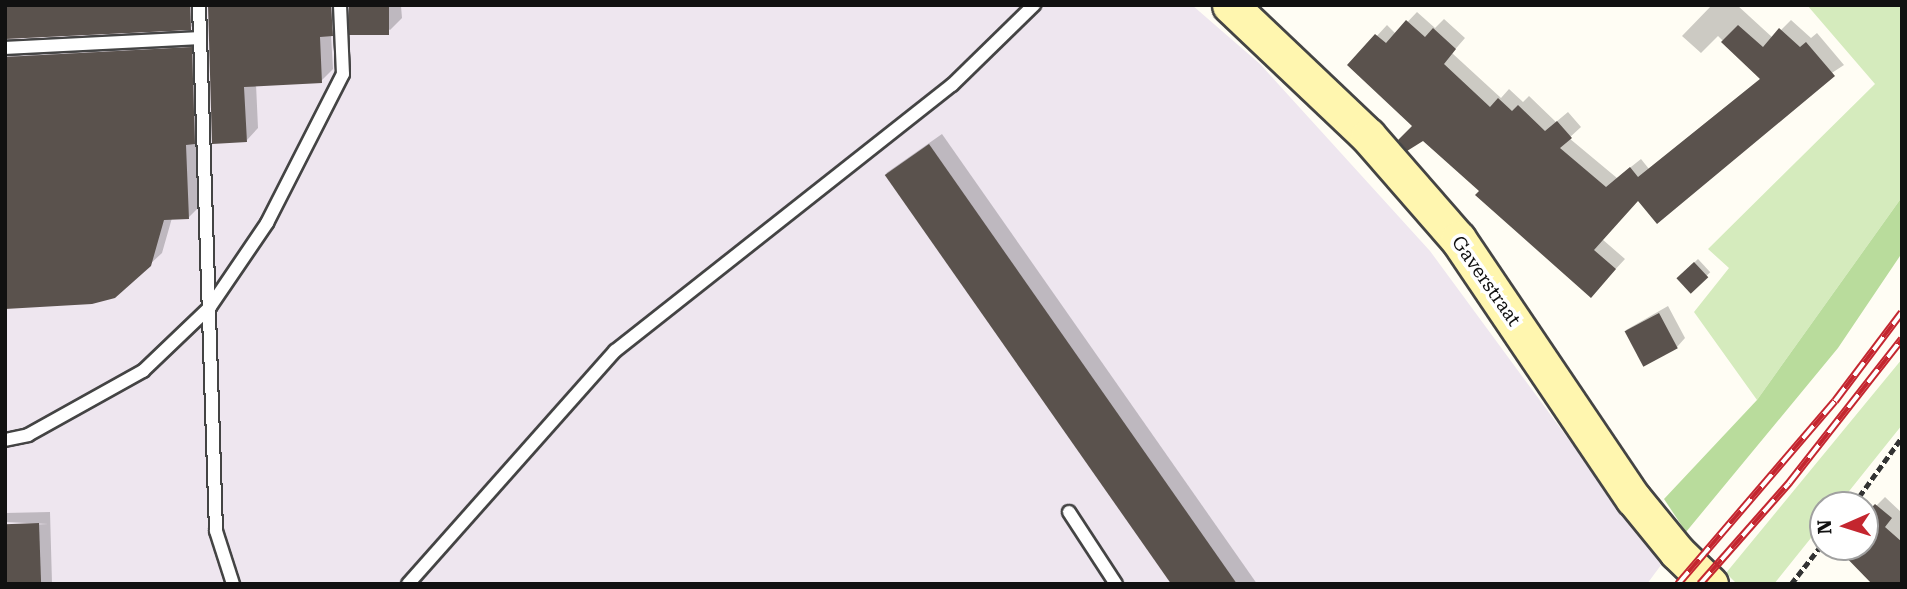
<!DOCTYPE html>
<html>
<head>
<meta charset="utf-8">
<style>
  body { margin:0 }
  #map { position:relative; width:1907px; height:589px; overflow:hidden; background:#fffdf4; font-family:"Roboto Serif",serif }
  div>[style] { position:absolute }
  .industrial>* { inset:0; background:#eee6ef }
  .green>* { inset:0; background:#d5ebbd }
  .forest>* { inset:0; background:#b9dc9c }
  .shadow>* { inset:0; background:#0003; transform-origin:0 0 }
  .building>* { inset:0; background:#5a524d; transform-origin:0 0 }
  .path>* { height:4.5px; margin-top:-2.25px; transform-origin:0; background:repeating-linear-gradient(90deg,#333 0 7px,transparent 0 10.5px) }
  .roads { filter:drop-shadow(2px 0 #444) drop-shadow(-2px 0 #444) drop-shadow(0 2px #444) drop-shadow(0 -2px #444) }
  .lane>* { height:12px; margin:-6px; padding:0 6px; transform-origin:6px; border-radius:6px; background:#fff }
  .secondary>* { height:35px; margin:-17.5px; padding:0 17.5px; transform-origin:17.5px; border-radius:17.5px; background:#fff6af }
  .rail>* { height:8px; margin-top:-4px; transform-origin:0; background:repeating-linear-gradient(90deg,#fff 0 16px,#c4262f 0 32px); box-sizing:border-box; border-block:2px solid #c4262f }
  span { translate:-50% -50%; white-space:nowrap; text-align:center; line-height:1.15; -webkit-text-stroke:7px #fff; paint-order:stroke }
  .street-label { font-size:19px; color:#111 }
  .frame { position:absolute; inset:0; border:7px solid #111; pointer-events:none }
  .north { position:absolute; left:1809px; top:491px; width:70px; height:70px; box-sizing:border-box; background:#fff; border:2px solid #a0a0a0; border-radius:50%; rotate:267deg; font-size:19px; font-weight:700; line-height:28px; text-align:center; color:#111 }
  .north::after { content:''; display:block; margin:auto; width:24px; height:32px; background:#c4262f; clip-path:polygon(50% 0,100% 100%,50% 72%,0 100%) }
</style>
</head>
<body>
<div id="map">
  <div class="industrial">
    <i style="clip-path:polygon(5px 5px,1192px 5px,1260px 64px,1430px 251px,1631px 524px,1664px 561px,1647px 584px,5px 584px)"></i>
  </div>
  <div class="green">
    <i style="clip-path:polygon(1807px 5px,1902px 5px,1902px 197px,1757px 400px,1694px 312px,1729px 268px,1708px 249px,1875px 84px)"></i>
    <i style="clip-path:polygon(1902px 359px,1902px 425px,1838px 505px,1823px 505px,1823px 523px,1774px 584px,1737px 584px,1726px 573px)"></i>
  </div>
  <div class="forest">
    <i style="clip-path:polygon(1902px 197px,1902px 253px,1838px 348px,1686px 532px,1664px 499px,1757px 400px)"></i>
  </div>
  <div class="shadow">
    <i style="clip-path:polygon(5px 5px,202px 5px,202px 16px,190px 28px,9px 38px,18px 46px,203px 36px,206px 131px,197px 140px,201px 205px,189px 217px,172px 218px,162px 253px,149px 265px,5px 307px)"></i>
    <i style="clip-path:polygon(210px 5px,343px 5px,344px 23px,331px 35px,333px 69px,321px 81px,256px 84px,258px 128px,247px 140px)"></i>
    <i style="clip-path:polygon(350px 5px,408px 5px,401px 6px,402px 18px,390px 30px)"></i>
    <i style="clip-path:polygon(1712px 5px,1737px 5px,1773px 38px,1791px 20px,1811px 38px,1817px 33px,1844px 65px,1638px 199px,1602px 239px,1625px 259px,1600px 286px,1481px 191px,1350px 65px,1387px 25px,1396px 34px,1417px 12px,1435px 28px,1444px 19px,1465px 38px,1452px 53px,1501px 98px,1509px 89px,1523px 102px,1529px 96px,1556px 122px,1568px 112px,1581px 127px,1569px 138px,1617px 178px,1641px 159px,1649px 169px,1761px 78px,1718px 36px,1701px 53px,1682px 36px)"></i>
    <i style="left:942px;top:134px;width:550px;height:68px;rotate:55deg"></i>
    <i style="left:1698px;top:259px;width:18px;height:28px;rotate:47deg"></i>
    <i style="clip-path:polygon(1668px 306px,1685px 338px,1677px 347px,1626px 330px)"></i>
    <i style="clip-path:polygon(1885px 497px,1902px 513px,1902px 584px,1838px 547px,1865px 547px,1865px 517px)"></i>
    <i style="clip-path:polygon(50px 512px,52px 583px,5px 584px,5px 526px,48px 524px,5px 522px,5px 513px)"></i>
  </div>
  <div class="building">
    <i style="clip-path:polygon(5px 5px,190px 5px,191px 30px,5px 39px)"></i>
    <i style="clip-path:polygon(208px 5px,331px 5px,333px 36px,320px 37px,322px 83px,244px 87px,247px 142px,212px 144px)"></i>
    <i style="left:349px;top:5px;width:40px;height:30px"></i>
    <i style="clip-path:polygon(1406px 20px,1425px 37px,1433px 28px,1456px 49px,1444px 64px,1490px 107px,1498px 98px,1512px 111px,1518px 105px,1545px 131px,1557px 121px,1572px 138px,1560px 148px,1606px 187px,1630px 167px,1638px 177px,1760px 79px,1721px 42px,1738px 25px,1763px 47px,1779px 28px,1800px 47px,1806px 42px,1835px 76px,1657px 224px,1638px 201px,1594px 250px,1616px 269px,1591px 298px,1475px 195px,1479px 191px,1423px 141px,1407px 151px,1398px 140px,1412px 126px,1347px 65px,1375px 34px,1386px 43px)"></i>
    <i style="clip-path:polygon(192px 47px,195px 144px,186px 145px,189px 219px,164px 220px,151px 266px,115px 298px,92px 304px,5px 309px,5px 57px)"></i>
    <i style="left:929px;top:144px;width:538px;height:54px;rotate:55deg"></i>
    <i style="left:1694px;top:262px;width:21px;height:24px;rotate:47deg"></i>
    <i style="left:1659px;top:313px;width:40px;height:39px;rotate:62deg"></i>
    <i style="clip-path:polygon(1875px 504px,1892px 518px,1885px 527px,1902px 542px,1902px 584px,1872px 584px,1836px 547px,1865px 547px,1865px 509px,1868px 511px)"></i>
    <i style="left:39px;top:523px;width:61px;height:34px;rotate:88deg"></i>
  </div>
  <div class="path">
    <i style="left:1853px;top:505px;width:84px;rotate:-54.2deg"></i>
    <i style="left:1791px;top:584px;width:52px;rotate:-52deg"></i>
  </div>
  <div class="roads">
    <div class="lane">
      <i style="left:199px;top:5px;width:526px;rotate:88.15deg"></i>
      <i style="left:216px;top:531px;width:56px;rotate:72.2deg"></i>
      <i style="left:5px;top:48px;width:195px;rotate:-2.9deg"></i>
      <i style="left:5px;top:440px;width:24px;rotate:-12deg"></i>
      <i style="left:28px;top:435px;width:132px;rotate:-29.1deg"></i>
      <i style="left:143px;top:371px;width:93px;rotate:-43.7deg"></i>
      <i style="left:210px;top:307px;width:102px;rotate:-55.8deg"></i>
      <i style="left:267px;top:223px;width:167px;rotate:-63deg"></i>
      <i style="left:343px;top:74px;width:69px;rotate:-92.5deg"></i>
      <i style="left:1069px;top:512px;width:86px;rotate:56.9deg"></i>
      <i style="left:408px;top:584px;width:312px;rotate:-48.4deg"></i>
      <i style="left:615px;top:351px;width:429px;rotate:-38.3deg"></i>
      <i style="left:952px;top:85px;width:115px;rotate:-44.3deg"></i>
    </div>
    <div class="secondary">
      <i style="left:1230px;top:5px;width:190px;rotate:43.5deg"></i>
      <i style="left:1368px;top:136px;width:137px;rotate:48.9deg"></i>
      <i style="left:1458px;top:239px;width:313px;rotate:56deg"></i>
      <i style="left:1633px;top:498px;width:70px;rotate:50.8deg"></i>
      <i style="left:1677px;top:552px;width:46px;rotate:44.1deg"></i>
    </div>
  </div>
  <div class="rail">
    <i style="left:1678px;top:584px;width:241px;rotate:-49.4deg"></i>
    <i style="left:1835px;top:401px;width:111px;rotate:-53deg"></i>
    <i style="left:1700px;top:584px;width:135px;rotate:-48.6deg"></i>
    <i style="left:1789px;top:483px;width:183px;rotate:-51.9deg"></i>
  </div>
  <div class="street-label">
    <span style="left:1486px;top:281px;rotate:55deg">Gaverstraat</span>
  </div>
  <div class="frame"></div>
  <div class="north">N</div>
</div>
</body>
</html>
